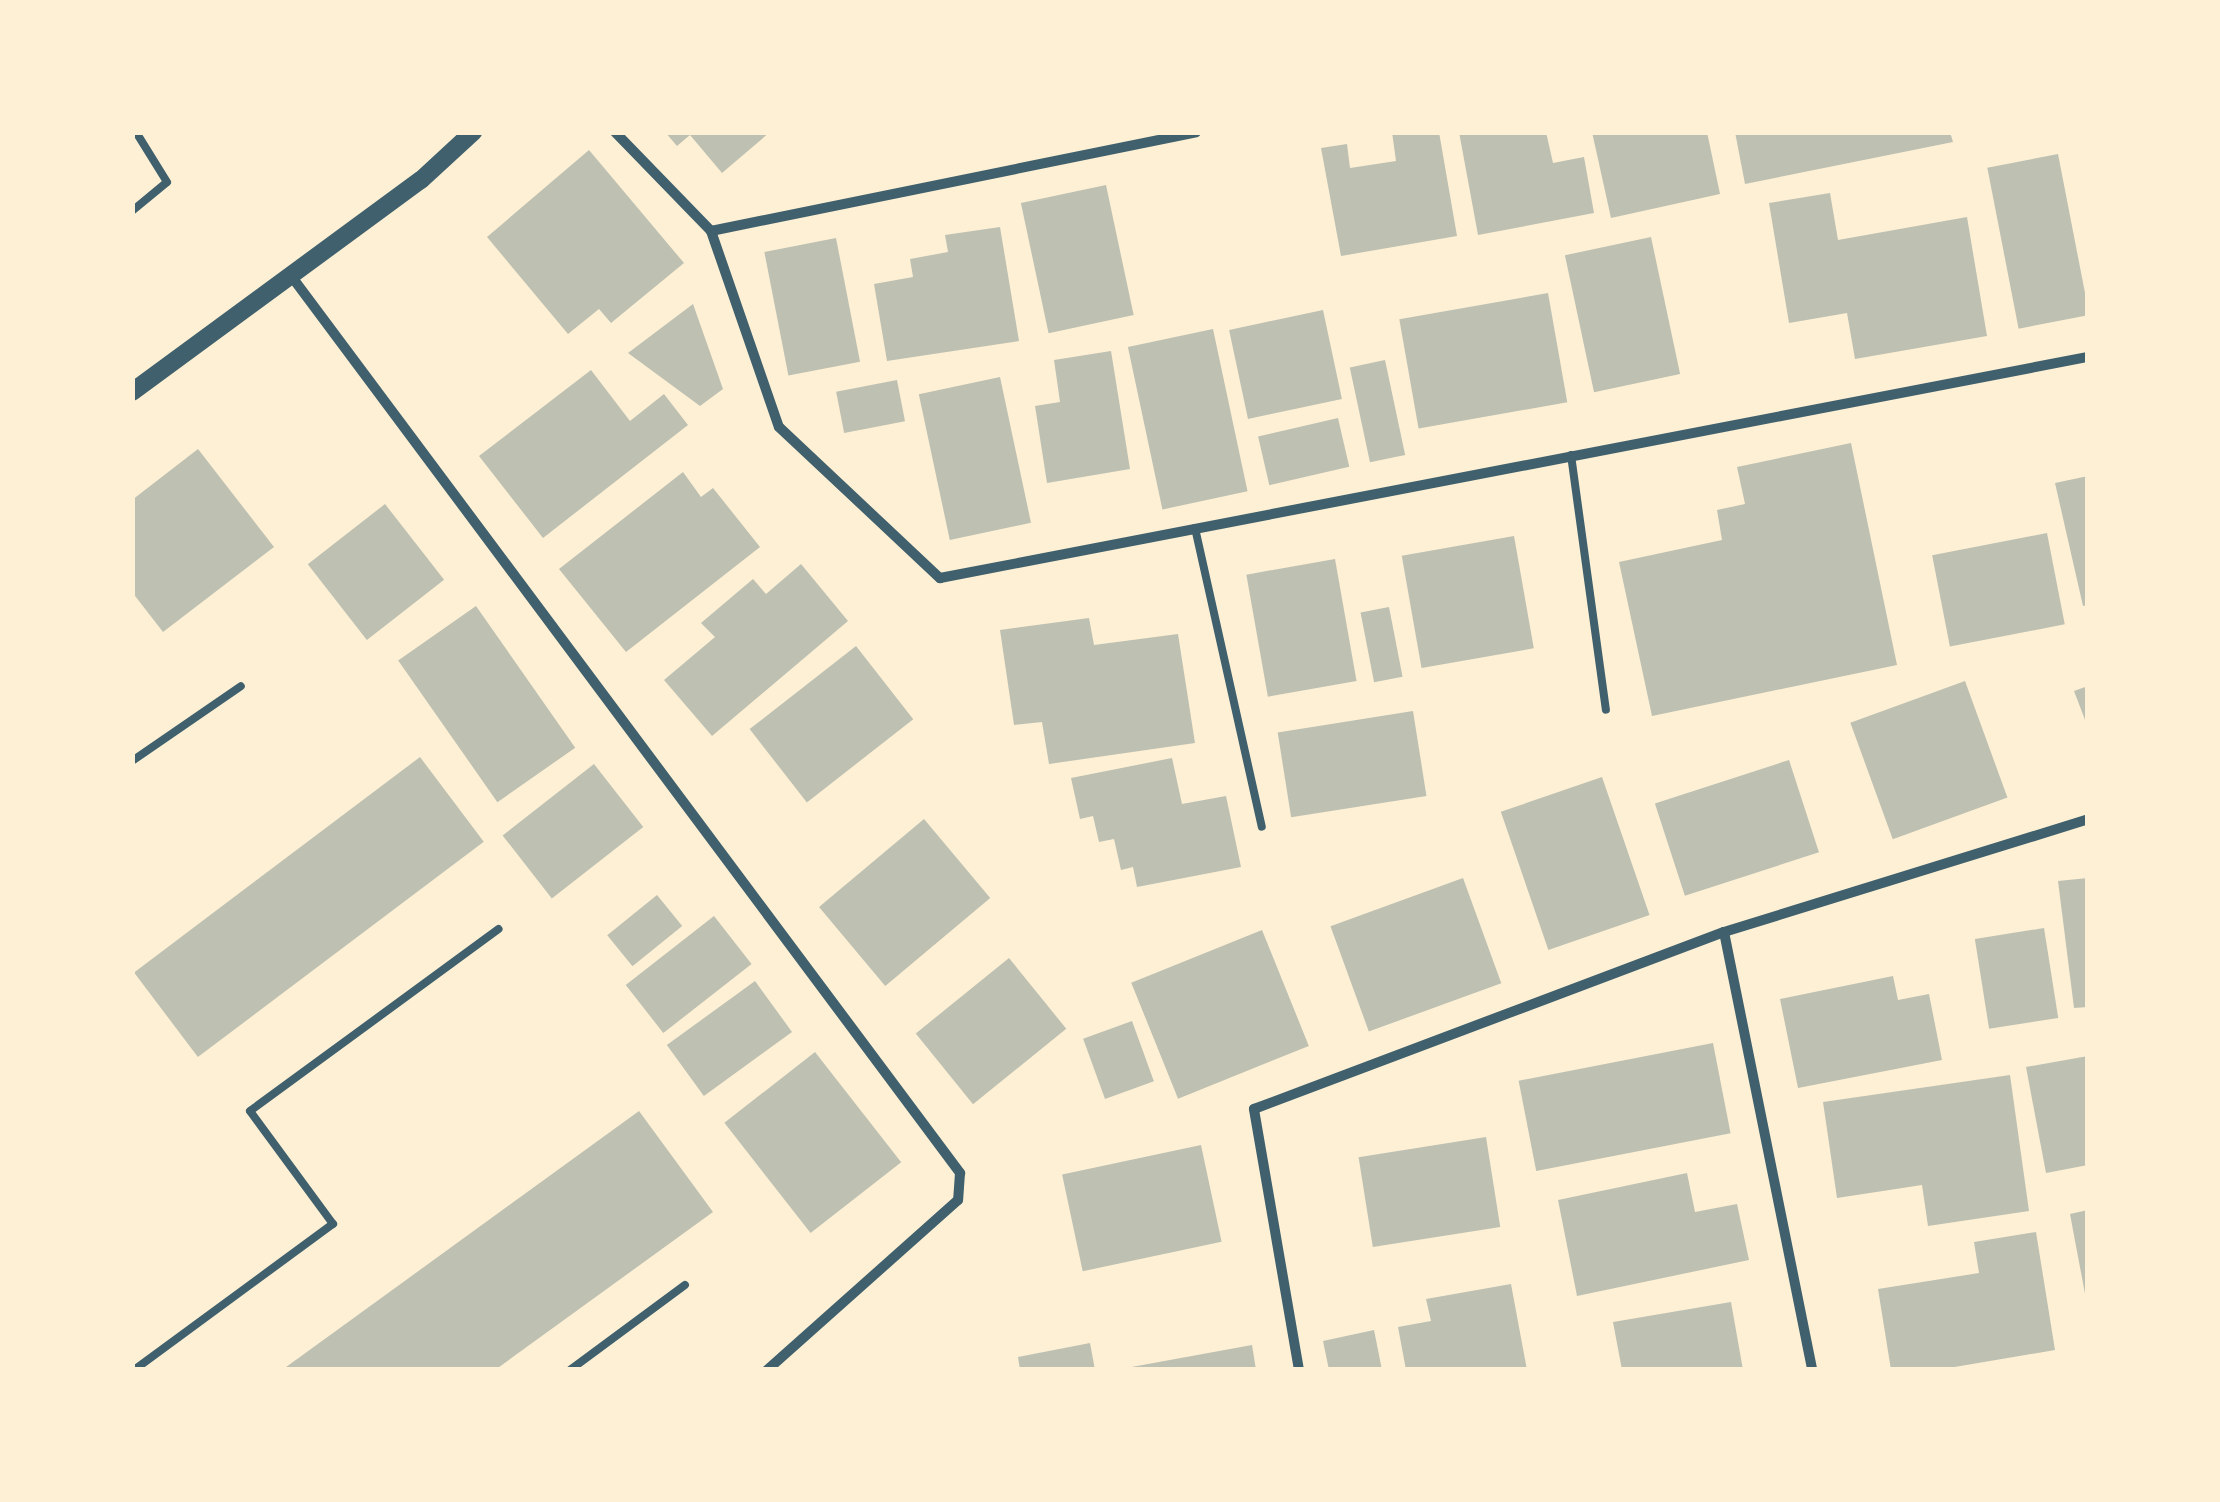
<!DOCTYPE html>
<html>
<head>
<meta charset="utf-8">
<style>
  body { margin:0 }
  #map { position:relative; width:2220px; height:1502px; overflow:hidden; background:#fdf0d5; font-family:Bitter,serif }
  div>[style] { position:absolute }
  .building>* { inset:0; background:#bec0b2; transform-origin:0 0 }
  .service>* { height:8px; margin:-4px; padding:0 4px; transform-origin:4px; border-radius:4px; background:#3f606c }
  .minor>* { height:10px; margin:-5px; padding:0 5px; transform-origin:5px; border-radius:5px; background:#3f606c }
  .tertiary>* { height:18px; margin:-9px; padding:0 9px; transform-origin:9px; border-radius:9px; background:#3f606c }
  span { translate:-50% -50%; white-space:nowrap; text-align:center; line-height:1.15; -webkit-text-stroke:9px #fdf0d5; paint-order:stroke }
  .frame { position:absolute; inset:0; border:135px solid #fdf0d5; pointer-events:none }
</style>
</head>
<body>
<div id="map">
  <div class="building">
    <i style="clip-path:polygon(665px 132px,770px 132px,722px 173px,690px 135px,677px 146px)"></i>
    <i style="clip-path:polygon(1392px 132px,1439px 132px,1457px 236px,1341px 256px,1321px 148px,1347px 144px,1350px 168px,1396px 161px)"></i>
    <i style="clip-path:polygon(1459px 132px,1546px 132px,1553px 163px,1584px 157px,1594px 213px,1478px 235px)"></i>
    <i style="clip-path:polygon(1592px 132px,1707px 132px,1720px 194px,1611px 218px)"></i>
    <i style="clip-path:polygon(1735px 132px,1950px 132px,1953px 142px,1745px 184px)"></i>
    <i style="clip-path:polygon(589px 150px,684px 263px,611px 323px,599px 309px,568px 334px,487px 237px)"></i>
    <i style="left:2058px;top:154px;width:164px;height:72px;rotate:79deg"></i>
    <i style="left:1106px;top:185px;width:133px;height:87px;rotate:78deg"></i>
    <i style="clip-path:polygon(1830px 193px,1838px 240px,1967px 217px,1987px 336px,1855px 359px,1847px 313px,1789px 323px,1769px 203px)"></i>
    <i style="clip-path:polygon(1000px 227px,1019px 341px,887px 361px,874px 284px,913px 277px,910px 259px,948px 252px,945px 235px)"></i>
    <i style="left:1651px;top:237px;width:140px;height:88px;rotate:78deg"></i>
    <i style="left:836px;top:238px;width:126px;height:73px;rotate:79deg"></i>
    <i style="left:1548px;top:293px;width:111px;height:151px;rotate:80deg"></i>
    <i style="clip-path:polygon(693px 304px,723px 389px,700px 406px,628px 353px)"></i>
    <i style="left:1323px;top:310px;width:91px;height:96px;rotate:78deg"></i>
    <i style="left:1213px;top:329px;width:166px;height:87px;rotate:78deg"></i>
    <i style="clip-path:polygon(1111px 351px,1130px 469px,1047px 483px,1035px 406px,1060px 402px,1054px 360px)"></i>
    <i style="left:1385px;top:360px;width:97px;height:36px;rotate:78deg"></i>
    <i style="clip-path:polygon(591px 370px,630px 421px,664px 394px,688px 425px,543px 538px,479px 456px)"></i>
    <i style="left:1000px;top:377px;width:149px;height:83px;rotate:78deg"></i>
    <i style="left:897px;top:380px;width:42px;height:62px;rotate:79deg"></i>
    <i style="left:1338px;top:418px;width:50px;height:82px;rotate:77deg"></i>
    <i style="clip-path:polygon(1851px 443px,1897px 665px,1652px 716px,1619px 562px,1722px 540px,1717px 510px,1745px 504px,1737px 467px)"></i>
    <i style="clip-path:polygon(198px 449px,274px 547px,163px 632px,132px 592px,132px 500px)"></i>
    <i style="clip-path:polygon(683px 472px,701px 497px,713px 488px,760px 547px,626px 652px,559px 569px)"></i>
    <i style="clip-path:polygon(2088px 476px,2088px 605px,2083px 606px,2055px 483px)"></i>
    <i style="left:385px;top:504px;width:96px;height:98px;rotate:52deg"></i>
    <i style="left:2047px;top:533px;width:93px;height:117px;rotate:79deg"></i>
    <i style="left:1514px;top:536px;width:114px;height:114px;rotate:80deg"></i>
    <i style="left:1335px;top:559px;width:124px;height:90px;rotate:80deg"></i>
    <i style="clip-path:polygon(801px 564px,848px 621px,712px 736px,664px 680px,715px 637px,701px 623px,753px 579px,766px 594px)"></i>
    <i style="left:476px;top:606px;width:173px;height:95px;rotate:55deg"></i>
    <i style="left:1389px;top:607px;width:71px;height:29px;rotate:79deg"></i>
    <i style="clip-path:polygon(1089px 618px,1094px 645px,1178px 634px,1195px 743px,1049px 764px,1042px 722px,1014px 725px,1000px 630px)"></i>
    <i style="left:856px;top:646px;width:93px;height:135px;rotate:52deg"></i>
    <i style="left:1965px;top:681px;width:124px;height:122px;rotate:70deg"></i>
    <i style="clip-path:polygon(2088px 686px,2088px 725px,2087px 725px,2074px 691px)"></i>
    <i style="left:1413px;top:711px;width:86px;height:137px;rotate:81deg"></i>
    <i style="left:420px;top:757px;width:106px;height:358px;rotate:53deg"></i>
    <i style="clip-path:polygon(1172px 758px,1182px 804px,1226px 796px,1241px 867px,1137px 887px,1133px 867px,1121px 870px,1114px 839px,1099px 842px,1093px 816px,1080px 819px,1071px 778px)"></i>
    <i style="left:1789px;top:760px;width:97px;height:141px;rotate:72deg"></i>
    <i style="left:594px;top:764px;width:80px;height:116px;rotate:52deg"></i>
    <i style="left:1602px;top:777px;width:146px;height:107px;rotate:71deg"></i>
    <i style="left:924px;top:819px;width:103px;height:137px;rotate:50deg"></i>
    <i style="left:1463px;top:878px;width:112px;height:141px;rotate:70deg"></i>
    <i style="clip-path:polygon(2088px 878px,2088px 1007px,2074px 1008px,2058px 881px)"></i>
    <i style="left:657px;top:895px;width:40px;height:64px;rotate:51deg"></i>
    <i style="left:714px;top:916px;width:61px;height:112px;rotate:52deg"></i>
    <i style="left:2044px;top:928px;width:91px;height:70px;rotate:81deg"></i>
    <i style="left:1262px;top:930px;width:125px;height:141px;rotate:68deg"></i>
    <i style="left:1009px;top:958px;width:91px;height:120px;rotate:51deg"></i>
    <i style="clip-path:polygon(1893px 976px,1898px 1000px,1929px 994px,1942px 1060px,1798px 1088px,1780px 999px)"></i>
    <i style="left:755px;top:981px;width:63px;height:109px;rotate:54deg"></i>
    <i style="left:1132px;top:1021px;width:64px;height:52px;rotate:70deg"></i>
    <i style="left:1713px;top:1043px;width:92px;height:198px;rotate:79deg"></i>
    <i style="left:815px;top:1052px;width:140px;height:115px;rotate:52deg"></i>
    <i style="clip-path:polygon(2088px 1056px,2088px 1165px,2046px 1173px,2026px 1067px)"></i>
    <i style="clip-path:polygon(2010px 1075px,2029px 1211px,1928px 1226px,1922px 1185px,1837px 1198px,1823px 1102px)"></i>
    <i style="clip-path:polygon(639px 1111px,713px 1212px,495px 1370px,282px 1370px)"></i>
    <i style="left:1486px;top:1137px;width:91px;height:129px;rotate:81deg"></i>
    <i style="left:1201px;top:1145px;width:99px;height:142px;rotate:78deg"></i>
    <i style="clip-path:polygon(1687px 1173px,1695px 1212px,1737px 1204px,1749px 1260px,1577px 1296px,1558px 1200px)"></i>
    <i style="clip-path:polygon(2088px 1210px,2088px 1298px,2086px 1299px,2070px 1214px)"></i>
    <i style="clip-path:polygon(2036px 1232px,2055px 1350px,1937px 1370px,1891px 1370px,1878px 1289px,1979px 1273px,1974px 1242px)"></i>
    <i style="clip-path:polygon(1511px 1284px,1527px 1370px,1406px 1370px,1398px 1327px,1431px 1321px,1426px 1299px)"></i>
    <i style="clip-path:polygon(1731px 1302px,1743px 1370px,1622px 1370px,1613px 1322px)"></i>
    <i style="clip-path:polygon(1374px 1330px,1382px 1370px,1329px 1370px,1323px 1341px)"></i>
    <i style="clip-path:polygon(1090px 1343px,1095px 1370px,1020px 1370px,1018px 1357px)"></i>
    <i style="clip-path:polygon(1252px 1345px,1256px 1370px,1126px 1370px,1126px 1368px)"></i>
  </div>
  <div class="service">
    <i style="left:132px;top:211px;width:45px;rotate:-39.6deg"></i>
    <i style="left:167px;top:182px;width:59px;rotate:-121.8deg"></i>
    <i style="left:1571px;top:455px;width:257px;rotate:82.2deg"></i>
    <i style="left:1195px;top:528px;width:306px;rotate:77.4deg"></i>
    <i style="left:132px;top:761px;width:132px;rotate:-34.5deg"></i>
    <i style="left:134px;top:1370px;width:247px;rotate:-36.3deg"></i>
    <i style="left:333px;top:1224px;width:140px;rotate:-126.3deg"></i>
    <i style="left:250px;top:1111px;width:308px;rotate:-36.2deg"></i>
    <i style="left:570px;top:1370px;width:143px;rotate:-36.5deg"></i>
  </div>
  <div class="minor">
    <i style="left:615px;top:132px;width:138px;rotate:45.9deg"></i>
    <i style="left:711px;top:231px;width:495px;rotate:-11.5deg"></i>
    <i style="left:711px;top:231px;width:207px;rotate:70.9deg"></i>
    <i style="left:779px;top:427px;width:221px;rotate:43.2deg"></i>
    <i style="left:940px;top:578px;width:1169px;rotate:-10.9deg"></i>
    <i style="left:292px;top:277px;width:1118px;rotate:53.29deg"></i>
    <i style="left:960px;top:1173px;width:27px;rotate:94deg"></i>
    <i style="left:958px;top:1200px;width:256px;rotate:138.3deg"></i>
    <i style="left:1724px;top:932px;width:381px;rotate:-17.2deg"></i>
    <i style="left:1299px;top:1370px;width:265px;rotate:-99.8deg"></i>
    <i style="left:1254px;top:1109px;width:502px;rotate:-20.64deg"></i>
    <i style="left:1724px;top:932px;width:447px;rotate:78.6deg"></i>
  </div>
  <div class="tertiary">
    <i style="left:132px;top:392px;width:358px;rotate:-36.3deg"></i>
    <i style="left:421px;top:180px;width:71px;rotate:-42.7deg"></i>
  </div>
  <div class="frame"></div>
</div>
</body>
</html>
